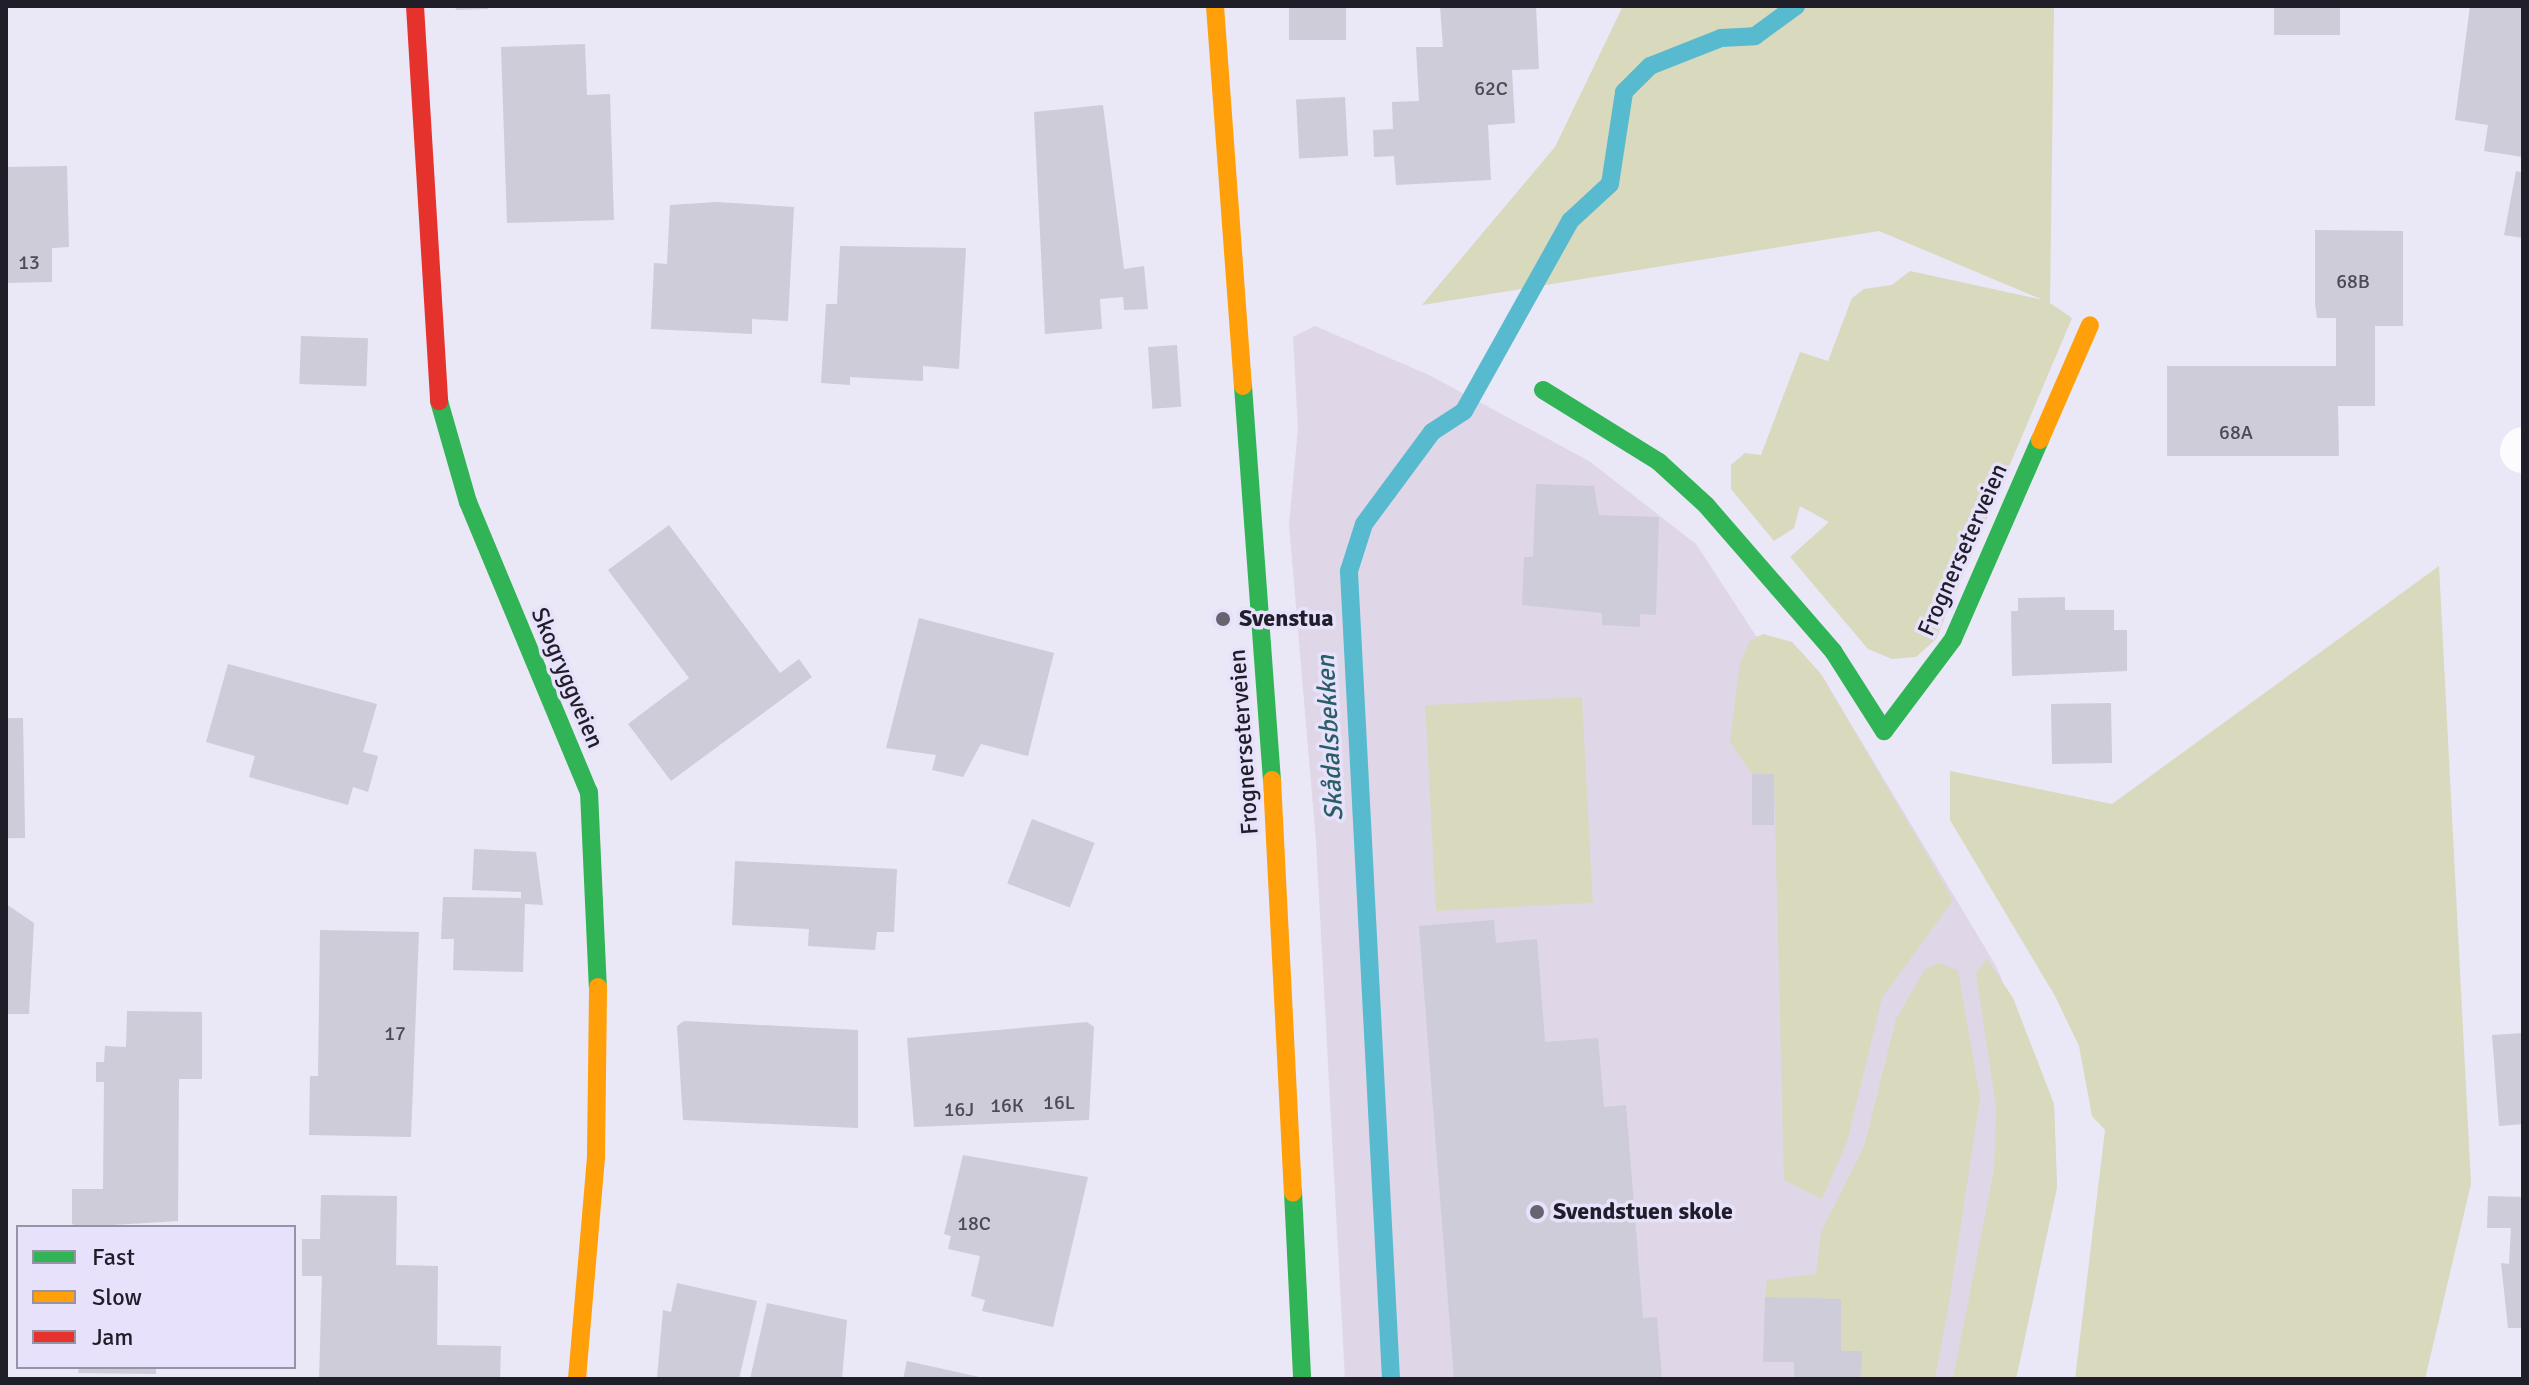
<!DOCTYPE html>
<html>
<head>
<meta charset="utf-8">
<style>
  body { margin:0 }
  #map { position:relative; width:2529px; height:1385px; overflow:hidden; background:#eae7f6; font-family:Signika,sans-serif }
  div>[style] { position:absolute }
  .education>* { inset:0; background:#dfd6e7 }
  .green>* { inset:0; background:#d9d9be; transform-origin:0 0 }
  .stream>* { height:18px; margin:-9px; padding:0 9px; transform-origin:9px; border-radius:9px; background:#58bace }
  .building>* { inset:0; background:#ceccd8; transform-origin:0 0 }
  .street>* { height:44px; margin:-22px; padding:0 22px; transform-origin:22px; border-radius:22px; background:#fcfbfe }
  .fast>* { height:18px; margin:-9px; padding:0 9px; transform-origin:9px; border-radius:9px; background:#30b455 }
  .slow>* { height:18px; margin:-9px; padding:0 9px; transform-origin:9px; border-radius:9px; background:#ff9f0a }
  .jam>* { height:18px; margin:-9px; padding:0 9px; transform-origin:9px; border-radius:9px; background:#e5322d }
  .dots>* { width:22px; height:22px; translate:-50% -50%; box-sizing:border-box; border:4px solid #e7e1fc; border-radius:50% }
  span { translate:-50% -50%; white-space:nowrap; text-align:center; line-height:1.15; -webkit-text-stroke:7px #e7e1fc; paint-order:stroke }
  .number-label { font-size:20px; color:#4c4a54 }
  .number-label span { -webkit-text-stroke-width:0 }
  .street-label { font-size:24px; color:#201e28 }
  .poi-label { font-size:24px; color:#201e28; font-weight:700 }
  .left { translate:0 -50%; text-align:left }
  .water-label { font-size:26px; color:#2a5e67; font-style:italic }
  .frame { position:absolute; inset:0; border:8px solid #201e28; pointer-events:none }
  .legend { position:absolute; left:16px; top:1225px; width:280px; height:144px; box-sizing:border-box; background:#e7e1fc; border:2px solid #9793a7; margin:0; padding:10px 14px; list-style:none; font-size:24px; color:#201e28 }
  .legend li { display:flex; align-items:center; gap:16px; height:40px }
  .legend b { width:40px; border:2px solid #9793a7 }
</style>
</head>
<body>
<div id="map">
  <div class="education">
    <i style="clip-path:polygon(1315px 326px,1429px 375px,1589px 461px,1696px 544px,1756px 636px,1792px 642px,1821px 674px,1996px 966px,2054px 1104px,2057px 1187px,2016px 1379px,1345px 1379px,1316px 841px,1289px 524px,1298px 429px,1293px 337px)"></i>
  </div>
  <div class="green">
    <i style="clip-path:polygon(1623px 6px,2054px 6px,2050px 303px,2072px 318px,1936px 639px,1916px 657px,1892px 659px,1868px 649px,1790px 557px,1829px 522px,1800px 506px,1794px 528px,1774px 541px,1731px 489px,1731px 465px,1745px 453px,1761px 455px,1800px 352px,1828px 361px,1852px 298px,1864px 289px,1892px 285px,1910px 271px,2043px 300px,1879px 231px,1422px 305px,1555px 147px)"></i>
    <i style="clip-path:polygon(2439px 566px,2471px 1184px,2425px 1379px,2075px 1379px,2105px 1130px,2092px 1116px,2079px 1046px,2055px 996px,1950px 820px,1950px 771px,2112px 804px)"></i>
    <i style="clip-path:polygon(1763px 634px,1792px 642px,1821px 674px,1953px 900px,1882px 998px,1847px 1142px,1822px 1199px,1784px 1180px,1774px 775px,1752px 774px,1730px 742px,1740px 663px,1750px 641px)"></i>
    <i style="left:1582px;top:697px;width:206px;height:157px;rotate:87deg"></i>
    <i style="clip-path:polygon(1987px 959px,2013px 998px,2054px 1104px,2057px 1187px,2016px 1379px,1953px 1379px,1994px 1170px,1996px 1107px,1976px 973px)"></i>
    <i style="clip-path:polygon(1938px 963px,1958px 970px,1980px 1098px,1949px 1303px,1935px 1379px,1861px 1379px,1841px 1351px,1841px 1299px,1765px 1297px,1767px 1280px,1816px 1274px,1821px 1232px,1864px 1147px,1896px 1019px,1925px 969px)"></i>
  </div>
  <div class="stream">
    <i style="left:1391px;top:1379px;width:809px;rotate:-92.98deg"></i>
    <i style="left:1349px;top:571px;width:49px;rotate:-72.3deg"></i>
    <i style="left:1364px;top:524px;width:114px;rotate:-53.5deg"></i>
    <i style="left:1432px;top:432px;width:38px;rotate:-33deg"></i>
    <i style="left:1464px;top:411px;width:218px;rotate:-60.8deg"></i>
    <i style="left:1570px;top:221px;width:54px;rotate:-42.8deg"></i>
    <i style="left:1610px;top:184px;width:93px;rotate:-81.3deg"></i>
    <i style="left:1624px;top:92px;width:37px;rotate:-45deg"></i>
    <i style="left:1650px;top:66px;width:76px;rotate:-21.5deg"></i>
    <i style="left:1721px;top:38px;width:34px;rotate:-3deg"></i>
    <i style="left:1755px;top:36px;width:51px;rotate:-36.2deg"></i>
  </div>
  <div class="building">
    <i style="clip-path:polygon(455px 6px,488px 6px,488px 9px,456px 10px)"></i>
    <i style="left:1289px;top:6px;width:57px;height:34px"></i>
    <i style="clip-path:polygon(1440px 6px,1536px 6px,1539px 69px,1512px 70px,1515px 123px,1488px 125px,1491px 180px,1396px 185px,1394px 156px,1374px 157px,1373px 130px,1393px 129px,1392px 102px,1419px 101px,1416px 47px,1443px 47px)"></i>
    <i style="left:2274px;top:6px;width:66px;height:29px"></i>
    <i style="clip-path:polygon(2470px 6px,2523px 6px,2523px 157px,2484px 151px,2488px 125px,2455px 120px)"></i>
    <i style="clip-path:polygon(585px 44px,587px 95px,610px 94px,614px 220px,507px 223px,501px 47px)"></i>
    <i style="left:1345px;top:97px;width:59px;height:49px;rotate:87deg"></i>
    <i style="clip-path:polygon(1103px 105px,1124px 269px,1144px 266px,1148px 309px,1124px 310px,1123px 297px,1100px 299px,1102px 329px,1045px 334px,1034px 112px)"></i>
    <i style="clip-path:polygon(67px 166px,69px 247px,52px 248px,52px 282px,6px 283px,6px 167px)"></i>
    <i style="clip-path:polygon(2516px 171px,2523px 173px,2523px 238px,2504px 235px)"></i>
    <i style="clip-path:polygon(717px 202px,794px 207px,788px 321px,752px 319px,752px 334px,651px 329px,654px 263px,667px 264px,670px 205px)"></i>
    <i style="clip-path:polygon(2315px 230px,2403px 231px,2403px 326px,2375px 326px,2375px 406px,2338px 406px,2339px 456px,2167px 456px,2167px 366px,2336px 366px,2336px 318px,2317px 318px,2315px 303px)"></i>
    <i style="clip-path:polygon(840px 246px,966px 248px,959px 369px,923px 366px,923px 381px,850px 377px,850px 385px,821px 383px,826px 304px,837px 304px)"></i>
    <i style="left:301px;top:336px;width:67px;height:48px;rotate:2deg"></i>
    <i style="left:1177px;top:345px;width:62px;height:29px;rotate:86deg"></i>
    <i style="clip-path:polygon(1536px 484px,1594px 486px,1599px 515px,1659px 517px,1656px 615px,1640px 614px,1640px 627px,1602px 625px,1602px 613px,1522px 605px,1524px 557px,1533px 557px)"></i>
    <i style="clip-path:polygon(669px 525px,780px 673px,799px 659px,812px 677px,671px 781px,628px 724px,689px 678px,608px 570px)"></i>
    <i style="clip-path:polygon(2065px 597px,2065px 610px,2114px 610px,2114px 630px,2127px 630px,2127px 671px,2012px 676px,2011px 611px,2018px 611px,2018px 598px)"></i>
    <i style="clip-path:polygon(919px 618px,1054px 653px,1028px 756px,981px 744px,963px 777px,932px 770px,936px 755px,886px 748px)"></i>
    <i style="clip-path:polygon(228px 664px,377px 704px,363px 752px,378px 756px,368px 792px,353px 787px,348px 805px,249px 777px,255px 756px,206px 742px)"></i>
    <i style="left:2111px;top:703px;width:60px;height:60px;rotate:89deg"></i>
    <i style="left:23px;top:718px;width:120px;height:17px;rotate:89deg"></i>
    <i style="left:1752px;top:774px;width:22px;height:51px"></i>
    <i style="left:1032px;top:819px;width:67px;height:69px;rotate:21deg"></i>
    <i style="clip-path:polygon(474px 849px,536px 852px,543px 905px,525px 904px,523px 972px,453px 970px,454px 939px,441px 939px,443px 897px,521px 898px,521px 892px,472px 890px)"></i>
    <i style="clip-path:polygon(735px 861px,897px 869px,894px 932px,877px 932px,875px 950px,808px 946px,809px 929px,732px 925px)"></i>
    <i style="clip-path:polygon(6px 904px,34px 923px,29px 1014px,6px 1014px)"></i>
    <i style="clip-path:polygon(1494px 920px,1496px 943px,1537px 939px,1545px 1042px,1598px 1038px,1604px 1107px,1626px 1105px,1643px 1318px,1657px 1317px,1662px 1379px,1454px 1379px,1419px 926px)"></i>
    <i style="clip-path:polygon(320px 930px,419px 932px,411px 1137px,309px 1135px,310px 1076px,318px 1076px)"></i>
    <i style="clip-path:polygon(127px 1011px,202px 1012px,202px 1079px,179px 1079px,178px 1221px,80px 1227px,72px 1224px,72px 1189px,103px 1189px,104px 1082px,96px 1082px,96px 1062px,104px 1062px,105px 1046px,126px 1047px)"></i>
    <i style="clip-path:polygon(684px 1021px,858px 1030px,858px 1128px,683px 1120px,677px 1026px)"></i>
    <i style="clip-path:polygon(1087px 1022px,1094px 1027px,1089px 1120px,914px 1127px,907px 1038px)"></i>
    <i style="clip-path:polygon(2523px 1033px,2523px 1124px,2499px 1126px,2492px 1035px)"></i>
    <i style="clip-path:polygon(963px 1155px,1088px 1177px,1053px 1327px,982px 1311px,985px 1300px,971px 1296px,980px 1256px,948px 1249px,951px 1236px,944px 1234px)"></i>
    <i style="clip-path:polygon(321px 1195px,397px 1196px,396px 1265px,438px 1266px,437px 1345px,501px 1346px,500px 1379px,319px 1379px,322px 1276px,302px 1276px,302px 1239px,320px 1239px)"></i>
    <i style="clip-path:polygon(2488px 1196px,2523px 1197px,2523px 1328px,2508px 1328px,2501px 1263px,2509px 1264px,2511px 1228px,2487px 1228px)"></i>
    <i style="clip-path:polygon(677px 1283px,757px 1301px,739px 1379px,657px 1378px,663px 1310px,671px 1312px)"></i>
    <i style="clip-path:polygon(1765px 1297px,1841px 1299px,1841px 1351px,1862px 1351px,1861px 1379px,1794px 1379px,1794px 1362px,1763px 1362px)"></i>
    <i style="clip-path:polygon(767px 1303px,847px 1320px,842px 1379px,750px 1379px)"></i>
    <i style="clip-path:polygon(907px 1361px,984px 1378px,984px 1379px,903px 1379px)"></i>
    <i style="clip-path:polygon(79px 1367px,156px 1367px,156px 1374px,78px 1373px)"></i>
  </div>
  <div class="street">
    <i style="left:2522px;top:451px;width:2px;rotate:-63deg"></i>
  </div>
  <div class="fast">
    <i style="left:1243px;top:386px;width:395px;rotate:85.8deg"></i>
    <i style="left:1543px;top:390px;width:137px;rotate:31.8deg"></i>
    <i style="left:1659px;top:462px;width:64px;rotate:42.5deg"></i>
    <i style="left:1706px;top:505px;width:194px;rotate:49deg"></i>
    <i style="left:1833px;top:651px;width:95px;rotate:57.5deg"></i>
    <i style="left:1884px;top:731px;width:115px;rotate:-53.1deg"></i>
    <i style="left:1953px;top:639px;width:217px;rotate:-66.4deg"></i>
    <i style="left:439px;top:401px;width:105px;rotate:74deg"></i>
    <i style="left:468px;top:502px;width:314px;rotate:67.4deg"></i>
    <i style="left:589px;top:792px;width:195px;rotate:87.4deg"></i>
    <i style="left:1293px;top:1192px;width:187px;rotate:87.2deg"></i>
  </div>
  <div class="slow">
    <i style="left:1215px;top:6px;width:381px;rotate:85.8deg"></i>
    <i style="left:2040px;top:440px;width:125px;rotate:-66.5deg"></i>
    <i style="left:1272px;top:780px;width:413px;rotate:87.1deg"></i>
    <i style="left:577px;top:1379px;width:224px;rotate:-85.1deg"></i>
    <i style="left:596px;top:1156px;width:169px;rotate:-89.3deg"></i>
  </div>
  <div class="jam">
    <i style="left:415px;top:6px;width:396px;rotate:86.5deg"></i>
  </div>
  <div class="dots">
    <i style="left:1223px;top:619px;background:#676470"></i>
    <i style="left:1537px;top:1212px;background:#676470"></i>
  </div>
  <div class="number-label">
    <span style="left:1491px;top:88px">62C</span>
    <span style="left:29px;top:262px">13</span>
    <span style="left:2353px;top:281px">68B</span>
    <span style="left:2236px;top:432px">68A</span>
    <span style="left:395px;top:1033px">17</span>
    <span style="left:1059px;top:1102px">16L</span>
    <span style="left:1007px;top:1105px">16K</span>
    <span style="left:959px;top:1109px">16J</span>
    <span style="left:974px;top:1223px">18C</span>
  </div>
  <div class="street-label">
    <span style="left:1963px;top:550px;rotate:-66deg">Frognerseterveien</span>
    <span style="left:567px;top:678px;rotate:67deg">Skogryggveien</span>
    <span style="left:1244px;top:742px;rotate:-94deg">Frognerseterveien</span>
  </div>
  <div class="poi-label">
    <span class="left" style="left:1239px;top:619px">Svenstua</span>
    <span class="left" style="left:1553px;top:1212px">Svendstuen skole</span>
  </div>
  <div class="water-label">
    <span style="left:1331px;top:738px;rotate:-93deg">Skådalsbekken</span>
  </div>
  <div class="frame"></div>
  <ul class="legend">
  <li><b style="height:10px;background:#30b455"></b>Fast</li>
  <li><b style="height:10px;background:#ff9f0a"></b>Slow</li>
  <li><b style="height:10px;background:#e5322d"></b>Jam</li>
  </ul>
</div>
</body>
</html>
